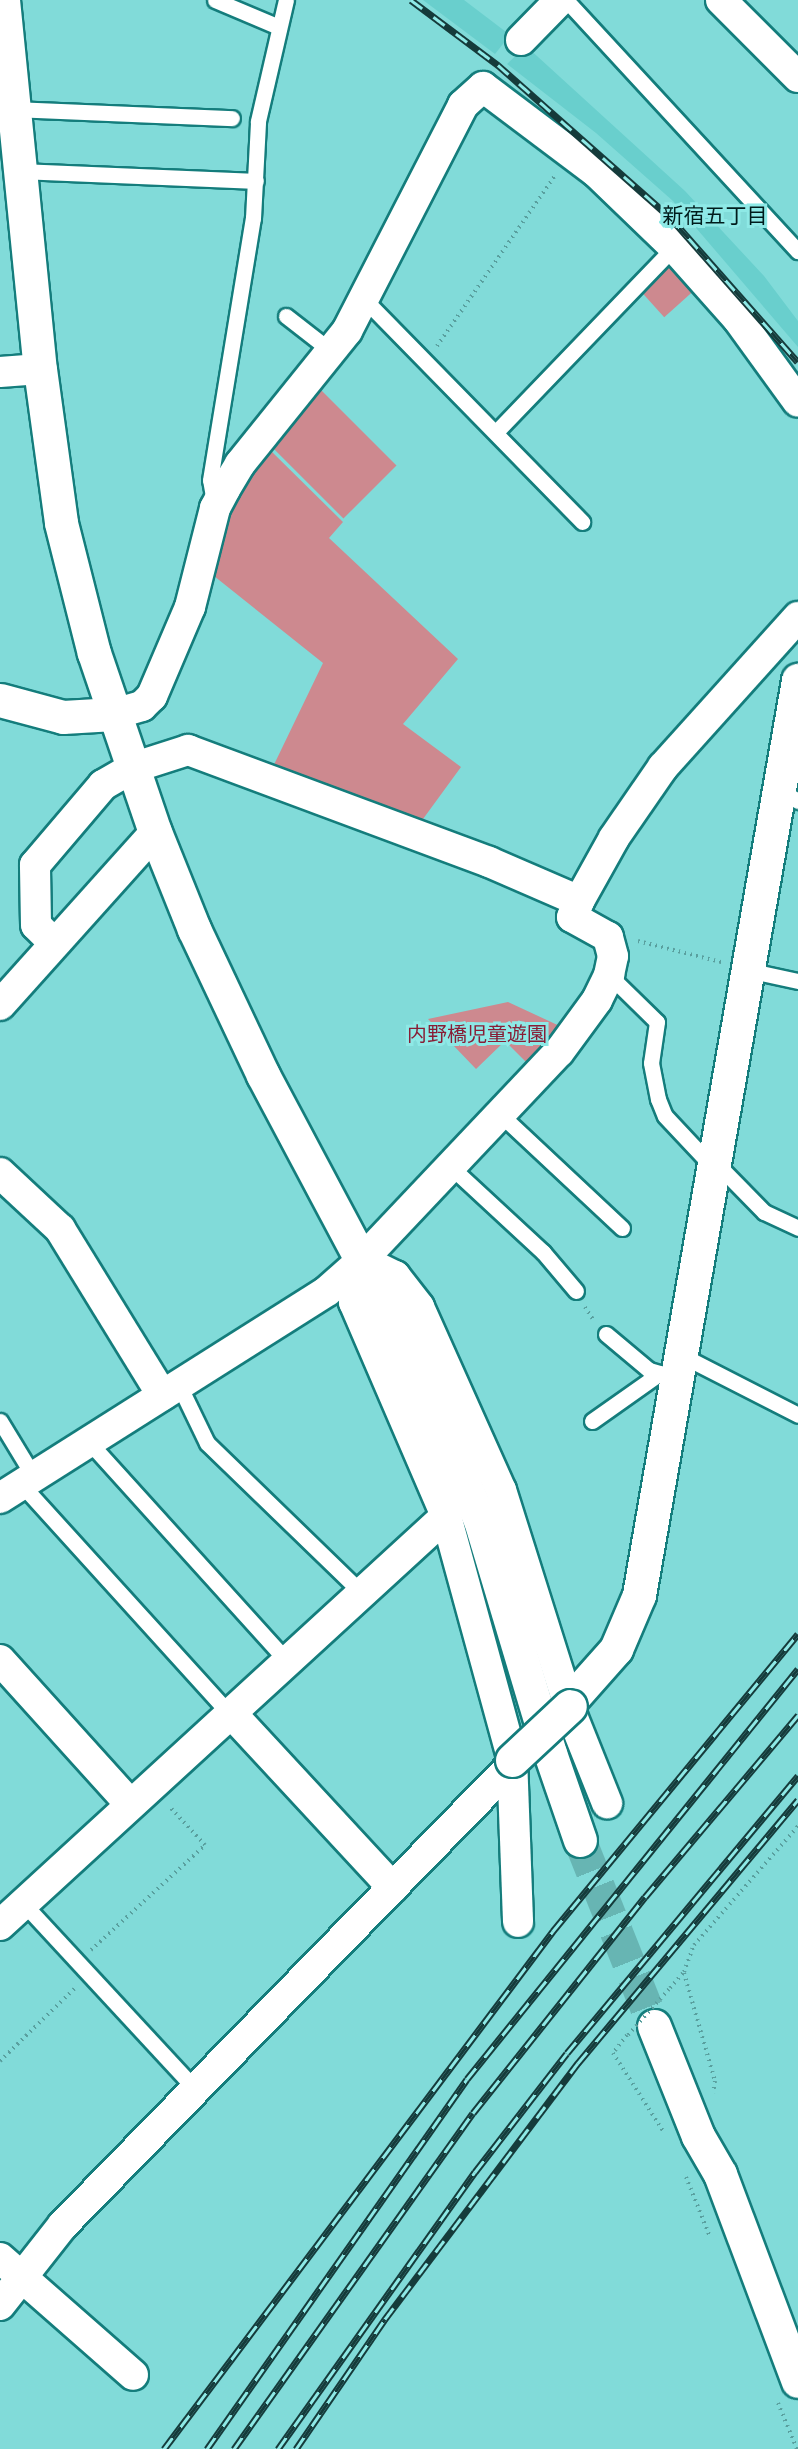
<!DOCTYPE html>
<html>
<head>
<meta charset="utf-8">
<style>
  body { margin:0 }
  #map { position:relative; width:798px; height:2449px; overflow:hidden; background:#81dbd9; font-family:"Noto Sans","Noto Sans JP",sans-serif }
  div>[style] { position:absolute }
  .built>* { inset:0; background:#69cfcd }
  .green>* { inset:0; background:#cd898f; transform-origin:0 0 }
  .secondary-tunnel>* { height:33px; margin-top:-16.5px; transform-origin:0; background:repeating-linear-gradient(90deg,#67b5b3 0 33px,transparent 0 49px) }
  .path>* { height:4px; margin-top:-2px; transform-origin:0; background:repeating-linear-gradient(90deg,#599f9e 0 1.5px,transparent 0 6px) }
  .roads { filter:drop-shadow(2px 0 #147d7c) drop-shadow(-2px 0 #147d7c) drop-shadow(0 2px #147d7c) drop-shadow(0 -2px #147d7c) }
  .lane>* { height:15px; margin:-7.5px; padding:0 7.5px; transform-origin:7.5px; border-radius:7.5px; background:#fff }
  .street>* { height:30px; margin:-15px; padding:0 15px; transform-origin:15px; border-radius:15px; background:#fff }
  .secondary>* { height:33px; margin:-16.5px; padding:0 16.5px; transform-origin:16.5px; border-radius:16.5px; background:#fff }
  .rail>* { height:7px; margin-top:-3.5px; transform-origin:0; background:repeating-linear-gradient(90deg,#8ee9e6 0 14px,#153b3b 0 28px); box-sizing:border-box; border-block:2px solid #153b3b }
  .path-bridge>* { height:4px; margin-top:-2px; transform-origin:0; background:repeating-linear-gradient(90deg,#599f9e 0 1.5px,transparent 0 6px) }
  .bridges { filter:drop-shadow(2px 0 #147d7c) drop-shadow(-2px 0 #147d7c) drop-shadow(0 2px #147d7c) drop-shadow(0 -2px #147d7c) }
  .secondary-bridge>* { height:33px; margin:-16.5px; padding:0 16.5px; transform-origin:16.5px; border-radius:16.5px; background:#fff }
  span { translate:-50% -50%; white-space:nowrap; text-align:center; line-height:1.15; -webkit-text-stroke:6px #8ee9e6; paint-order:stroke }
  .park-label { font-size:20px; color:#881d35 }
  .neighbourhood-label { font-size:21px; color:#001c1c }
</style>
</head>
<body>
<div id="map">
  <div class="built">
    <i style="clip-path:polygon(423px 0,464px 0,510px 35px,495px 54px)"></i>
    <i style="clip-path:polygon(526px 46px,685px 191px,764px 276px,798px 321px,798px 347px,673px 201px,596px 133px,507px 64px)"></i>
  </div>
  <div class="green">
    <i style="left:670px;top:261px;width:38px;height:42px;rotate:48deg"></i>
    <i style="left:318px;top:387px;width:111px;height:75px;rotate:45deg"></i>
    <i style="clip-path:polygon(268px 448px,343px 522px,329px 538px,458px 659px,403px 724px,461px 767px,415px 830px,269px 775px,323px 663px,214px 576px,237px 491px)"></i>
    <i style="clip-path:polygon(508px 1002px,564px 1028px,532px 1068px,505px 1041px,476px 1069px,428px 1019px)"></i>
  </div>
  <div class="secondary-tunnel">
    <i style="left:580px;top:1840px;width:200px;rotate:68.3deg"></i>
  </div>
  <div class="path">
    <i style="left:437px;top:346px;width:209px;rotate:-55.3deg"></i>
    <i style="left:638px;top:941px;width:86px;rotate:14.2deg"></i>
    <i style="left:585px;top:1307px;width:17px;rotate:57deg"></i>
    <i style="left:91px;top:1950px;width:155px;rotate:-42.6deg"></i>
    <i style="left:205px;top:1845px;width:53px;rotate:-132.7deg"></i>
    <i style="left:684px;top:1973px;width:112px;rotate:74deg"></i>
    <i style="left:715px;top:2081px;width:12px;rotate:99deg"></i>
    <i style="left:670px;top:1988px;width:21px;rotate:-49deg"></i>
    <i style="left:684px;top:1972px;width:29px;rotate:-70deg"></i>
    <i style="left:694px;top:1945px;width:158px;rotate:-48.8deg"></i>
    <i style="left:627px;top:2035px;width:23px;rotate:128deg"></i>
    <i style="left:613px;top:2053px;width:93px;rotate:57.3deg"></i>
    <i style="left:0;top:2061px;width:106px;rotate:-44.2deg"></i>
    <i style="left:686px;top:2177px;width:65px;rotate:68.2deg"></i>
    <i style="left:778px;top:2403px;width:50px;rotate:67.6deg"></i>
  </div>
  <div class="roads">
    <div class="lane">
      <i style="left:215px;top:0;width:69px;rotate:22.9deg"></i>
      <i style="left:566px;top:0;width:342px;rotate:47.3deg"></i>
      <i style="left:14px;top:109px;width:218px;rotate:2.4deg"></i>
      <i style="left:21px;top:171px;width:235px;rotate:2.4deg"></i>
      <i style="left:364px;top:299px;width:312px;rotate:45.6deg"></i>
      <i style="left:286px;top:316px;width:57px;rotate:37.9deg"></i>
      <i style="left:496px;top:432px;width:257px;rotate:-46.1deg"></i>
      <i style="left:214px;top:502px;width:22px;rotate:-100deg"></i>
      <i style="left:210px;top:480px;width:266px;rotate:-80.7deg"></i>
      <i style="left:253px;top:218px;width:97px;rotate:-87deg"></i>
      <i style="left:258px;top:121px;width:124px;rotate:-77deg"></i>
      <i style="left:779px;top:790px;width:22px;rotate:30deg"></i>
      <i style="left:747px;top:970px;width:52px;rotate:12.2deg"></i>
      <i style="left:609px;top:975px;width:67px;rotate:44.4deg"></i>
      <i style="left:657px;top:1022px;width:41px;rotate:98.3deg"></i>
      <i style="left:651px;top:1063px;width:37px;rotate:79deg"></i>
      <i style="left:658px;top:1099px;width:18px;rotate:68deg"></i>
      <i style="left:665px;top:1116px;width:69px;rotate:46.8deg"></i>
      <i style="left:500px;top:1114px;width:167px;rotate:43.1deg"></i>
      <i style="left:715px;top:1162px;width:70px;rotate:45.6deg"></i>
      <i style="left:764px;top:1212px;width:38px;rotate:25deg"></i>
      <i style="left:450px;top:1166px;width:127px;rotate:42.8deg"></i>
      <i style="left:543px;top:1252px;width:51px;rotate:49.8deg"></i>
      <i style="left:606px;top:1334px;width:56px;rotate:39.9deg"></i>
      <i style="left:649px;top:1370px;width:29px;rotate:16deg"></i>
      <i style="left:681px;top:1355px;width:131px;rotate:27.1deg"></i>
      <i style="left:179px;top:1385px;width:64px;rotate:64.2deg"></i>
      <i style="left:207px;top:1443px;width:214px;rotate:44.1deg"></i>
      <i style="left:0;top:1421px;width:66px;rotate:58.7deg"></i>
      <i style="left:592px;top:1421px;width:83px;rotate:-35.2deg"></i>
      <i style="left:89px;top:1442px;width:295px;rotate:47.9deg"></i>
      <i style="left:22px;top:1485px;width:309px;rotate:47.8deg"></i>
      <i style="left:23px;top:1903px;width:255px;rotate:47.2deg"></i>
    </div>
    <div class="street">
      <i style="left:721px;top:0;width:109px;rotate:45deg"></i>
      <i style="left:521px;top:40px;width:56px;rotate:-45.7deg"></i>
      <i style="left:0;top:372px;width:40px;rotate:-4.3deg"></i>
      <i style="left:114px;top:714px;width:29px;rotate:-16deg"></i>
      <i style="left:142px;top:706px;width:14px;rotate:-45deg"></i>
      <i style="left:152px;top:696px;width:97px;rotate:-66.9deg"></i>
      <i style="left:190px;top:607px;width:102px;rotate:-75.8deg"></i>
      <i style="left:215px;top:508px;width:21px;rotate:-62deg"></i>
      <i style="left:225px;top:489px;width:29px;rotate:-59deg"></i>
      <i style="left:240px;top:464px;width:171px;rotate:-51.2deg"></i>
      <i style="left:347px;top:331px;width:254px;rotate:-62.8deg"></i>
      <i style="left:463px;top:105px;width:27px;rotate:-42deg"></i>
      <i style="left:483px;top:87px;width:141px;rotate:37deg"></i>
      <i style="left:596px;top:172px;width:108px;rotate:43.9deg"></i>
      <i style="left:674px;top:247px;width:96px;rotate:48.4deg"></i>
      <i style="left:738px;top:319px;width:102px;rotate:54.1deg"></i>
      <i style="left:54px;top:943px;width:25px;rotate:-135deg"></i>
      <i style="left:36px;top:925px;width:60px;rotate:-91deg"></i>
      <i style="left:35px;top:865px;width:105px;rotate:-49.6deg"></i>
      <i style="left:103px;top:785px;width:34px;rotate:-30deg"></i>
      <i style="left:132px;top:768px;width:59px;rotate:-17.8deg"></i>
      <i style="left:188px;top:750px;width:321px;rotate:20.4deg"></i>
      <i style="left:489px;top:862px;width:98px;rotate:23.4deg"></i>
      <i style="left:0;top:1005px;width:232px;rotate:-48.1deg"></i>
      <i style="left:0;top:1173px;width:82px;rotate:43deg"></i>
      <i style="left:60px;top:1229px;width:195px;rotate:58.4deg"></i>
      <i style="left:362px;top:1260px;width:43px;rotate:100.8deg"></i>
      <i style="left:354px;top:1302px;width:233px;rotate:66.7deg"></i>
      <i style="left:446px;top:1516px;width:250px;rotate:74.7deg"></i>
      <i style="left:512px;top:1757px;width:165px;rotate:87.9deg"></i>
      <i style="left:362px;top:1260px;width:37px;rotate:26deg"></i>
      <i style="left:395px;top:1276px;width:39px;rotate:52deg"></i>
      <i style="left:419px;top:1307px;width:201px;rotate:65.9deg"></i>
      <i style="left:501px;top:1490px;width:239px;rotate:72.5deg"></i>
      <i style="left:573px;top:1718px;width:92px;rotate:68.2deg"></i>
      <i style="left:0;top:1498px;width:387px;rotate:-32.3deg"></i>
      <i style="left:327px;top:1291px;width:47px;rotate:-41.5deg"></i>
      <i style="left:362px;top:1260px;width:286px;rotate:-46.6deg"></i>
      <i style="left:559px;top:1052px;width:64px;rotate:-53.8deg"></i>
      <i style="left:597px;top:1000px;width:28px;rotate:-64deg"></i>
      <i style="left:609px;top:975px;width:19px;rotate:-78deg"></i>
      <i style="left:613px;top:956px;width:20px;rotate:-105deg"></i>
      <i style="left:608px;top:937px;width:41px;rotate:-150.9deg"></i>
      <i style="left:572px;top:917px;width:17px;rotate:-66deg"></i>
      <i style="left:579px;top:901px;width:72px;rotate:-60.9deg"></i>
      <i style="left:614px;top:838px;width:86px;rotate:-55.4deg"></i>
      <i style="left:663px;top:767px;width:202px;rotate:-48deg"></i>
      <i style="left:0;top:1660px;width:194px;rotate:47.9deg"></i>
      <i style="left:231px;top:1713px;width:238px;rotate:47.2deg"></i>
      <i style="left:0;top:1925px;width:605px;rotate:-42.52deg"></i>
      <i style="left:0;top:2258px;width:177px;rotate:41.3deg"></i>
      <i style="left:0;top:2305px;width:102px;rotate:-51.8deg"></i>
      <i style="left:63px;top:2225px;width:644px;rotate:-45.69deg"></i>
    </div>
    <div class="secondary">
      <i style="left:3px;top:0;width:371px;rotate:84.3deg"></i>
      <i style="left:40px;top:369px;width:155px;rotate:82.2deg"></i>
      <i style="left:61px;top:523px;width:134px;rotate:75.8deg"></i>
      <i style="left:94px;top:653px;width:189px;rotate:71.2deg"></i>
      <i style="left:155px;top:832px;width:105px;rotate:68.1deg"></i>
      <i style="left:194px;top:929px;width:161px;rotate:64.7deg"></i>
      <i style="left:263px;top:1075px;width:276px;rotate:62deg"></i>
      <i style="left:393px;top:1319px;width:219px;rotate:66.6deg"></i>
      <i style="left:480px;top:1520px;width:243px;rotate:73.3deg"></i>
      <i style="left:550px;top:1753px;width:92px;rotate:71deg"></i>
      <i style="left:0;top:700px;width:65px;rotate:15.1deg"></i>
      <i style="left:63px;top:717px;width:51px;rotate:-3.4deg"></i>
      <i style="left:569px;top:1702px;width:71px;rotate:-48.4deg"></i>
      <i style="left:616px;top:1649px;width:59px;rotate:-66.9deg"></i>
      <i style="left:639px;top:1595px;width:929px;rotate:-80.14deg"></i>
      <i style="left:654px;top:2026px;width:118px;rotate:68.2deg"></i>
      <i style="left:698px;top:2136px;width:44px;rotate:59.9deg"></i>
      <i style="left:720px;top:2174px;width:221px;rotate:69.4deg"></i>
    </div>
  </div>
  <div class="rail">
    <i style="left:411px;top:0;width:109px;rotate:36.8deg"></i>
    <i style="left:498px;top:65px;width:230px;rotate:41.5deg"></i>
    <i style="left:670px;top:217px;width:193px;rotate:48.6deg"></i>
    <i style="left:164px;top:2449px;width:648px;rotate:-53.09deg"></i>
    <i style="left:553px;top:1931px;width:385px;rotate:-50.5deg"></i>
    <i style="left:207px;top:2449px;width:452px;rotate:-54.9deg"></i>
    <i style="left:467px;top:2079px;width:527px;rotate:-51.09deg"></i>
    <i style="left:234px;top:2449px;width:412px;rotate:-54.6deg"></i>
    <i style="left:473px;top:2113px;width:276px;rotate:-51.5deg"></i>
    <i style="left:645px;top:1897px;width:238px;rotate:-49.9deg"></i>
    <i style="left:278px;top:2449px;width:340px;rotate:-54.6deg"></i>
    <i style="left:475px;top:2172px;width:150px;rotate:-52.3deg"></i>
    <i style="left:567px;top:2053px;width:361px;rotate:-50.2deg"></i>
    <i style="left:296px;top:2449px;width:158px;rotate:-55.6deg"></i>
    <i style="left:385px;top:2319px;width:321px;rotate:-53deg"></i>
    <i style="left:578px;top:2063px;width:343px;rotate:-50.1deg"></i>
  </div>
  <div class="path-bridge">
    <i style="left:628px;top:2035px;width:63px;rotate:-48.2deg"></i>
  </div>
  <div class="bridges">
    <div class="secondary-bridge">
      <i style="left:512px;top:1760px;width:79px;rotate:-43deg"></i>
    </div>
  </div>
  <div class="park-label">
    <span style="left:477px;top:1033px">内野橋児童遊園</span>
  </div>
  <div class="neighbourhood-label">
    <span style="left:715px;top:215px">新宿五丁目</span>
  </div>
</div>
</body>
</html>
